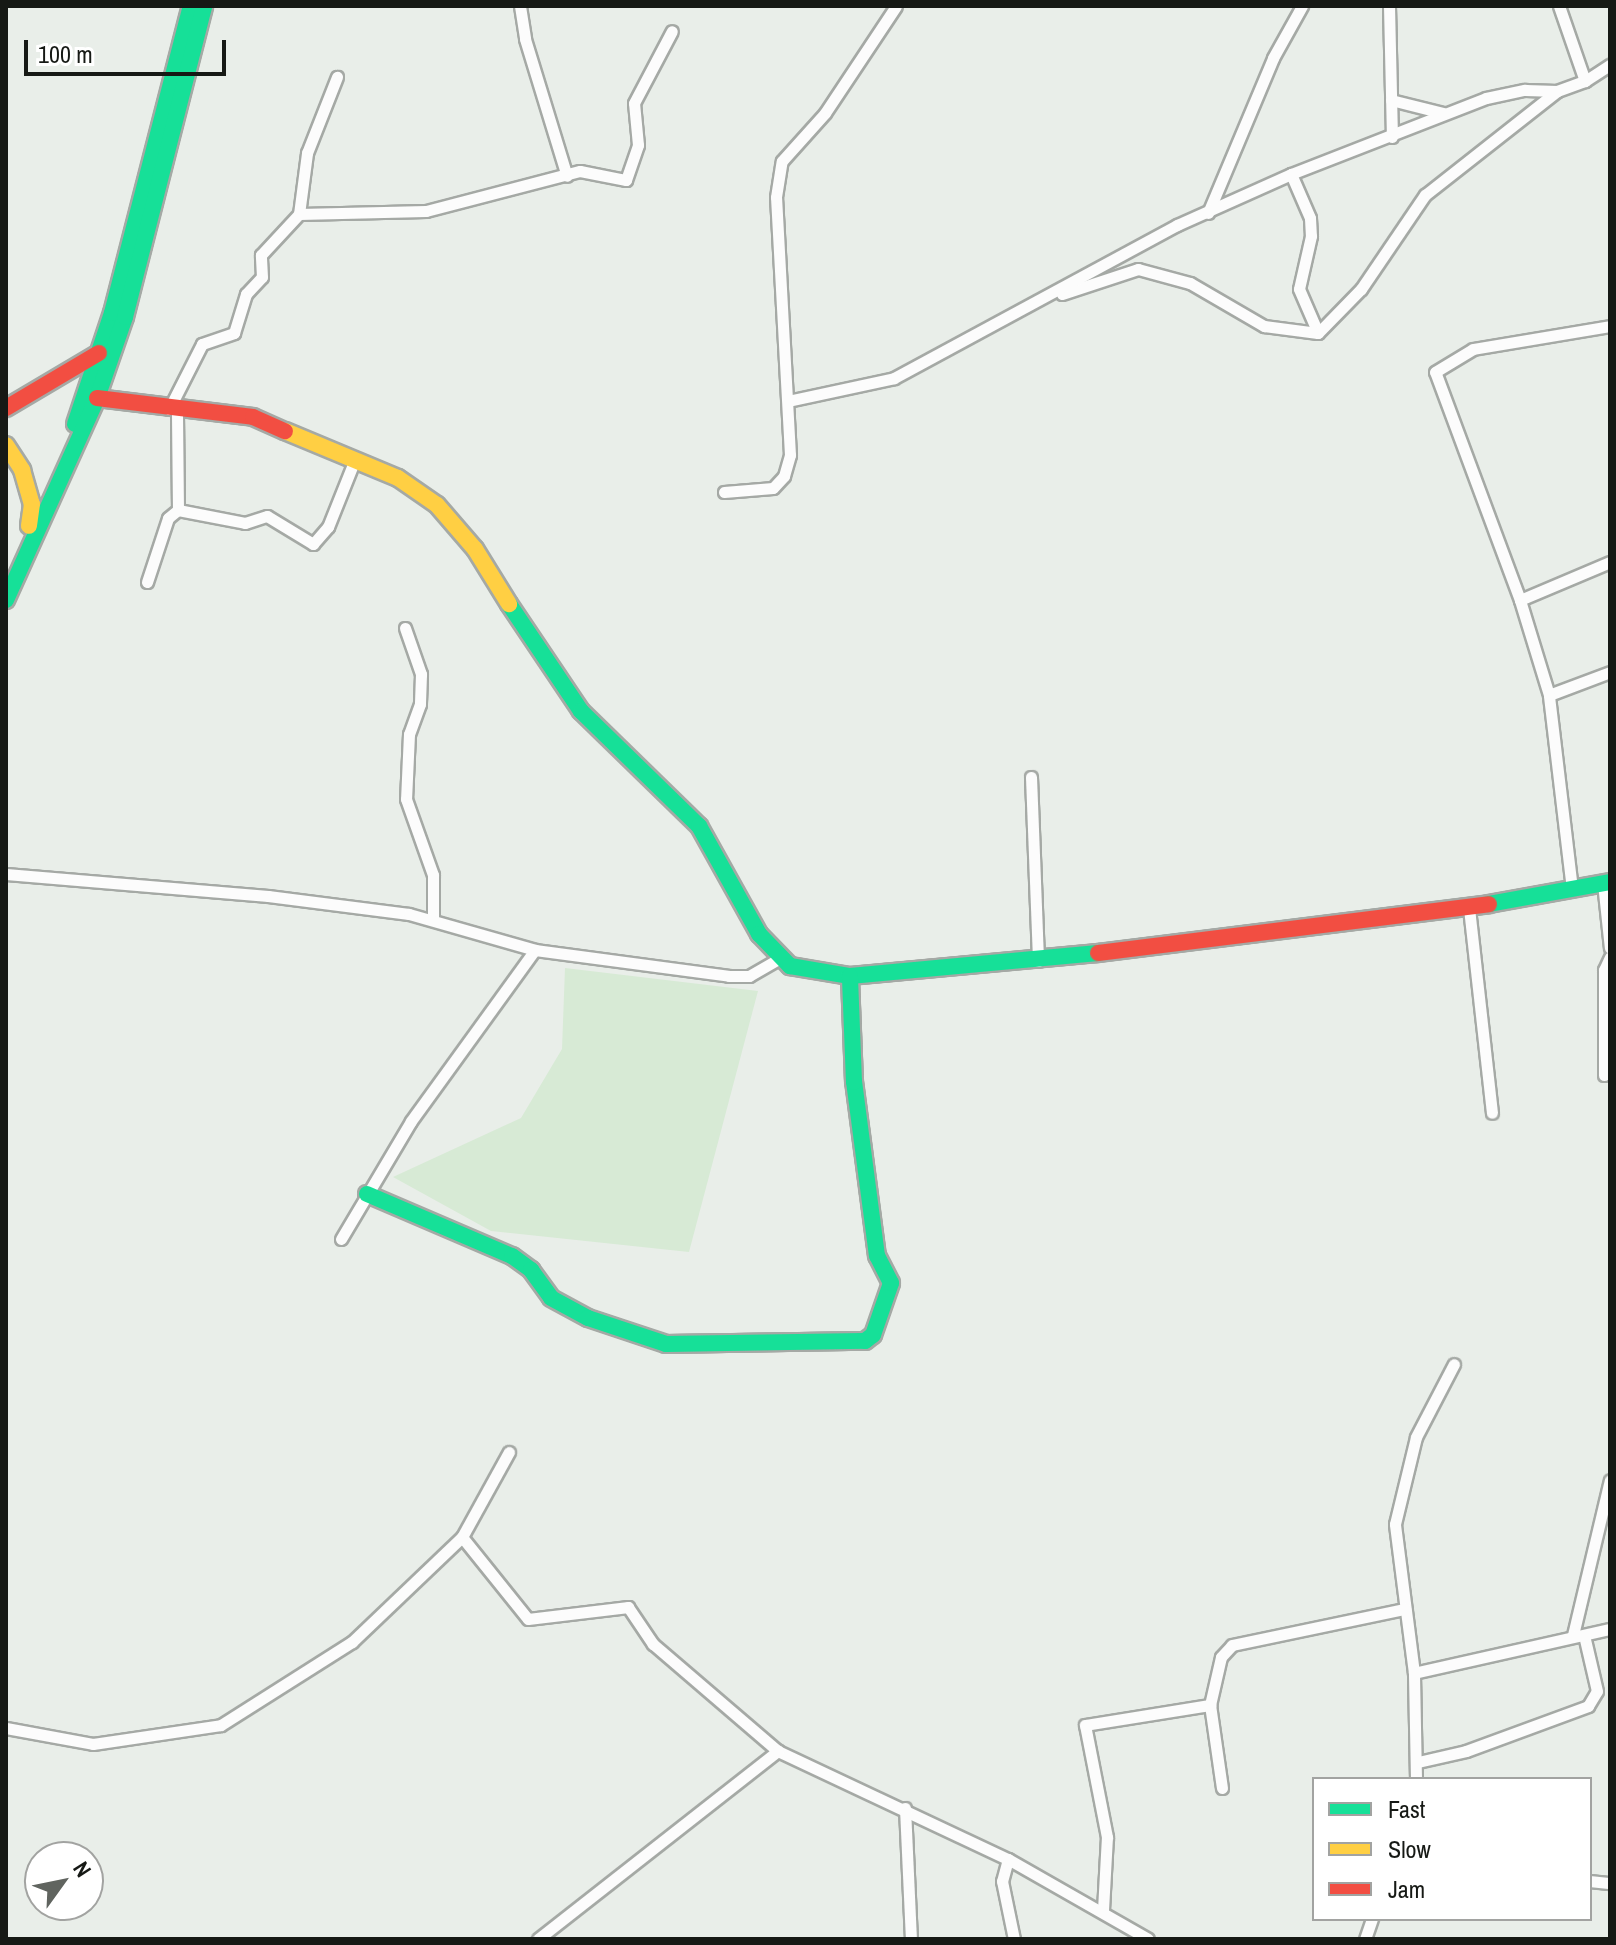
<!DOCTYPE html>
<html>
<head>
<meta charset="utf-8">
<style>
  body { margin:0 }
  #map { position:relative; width:1616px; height:1945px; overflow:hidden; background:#e9eee9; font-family:"Archivo Narrow",sans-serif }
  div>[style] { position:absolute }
  .green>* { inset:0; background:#d7ead5 }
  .roads { filter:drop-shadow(2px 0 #a5a9a5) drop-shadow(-2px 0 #a5a9a5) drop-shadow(0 2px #a5a9a5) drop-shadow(0 -2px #a5a9a5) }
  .street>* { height:11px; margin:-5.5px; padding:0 5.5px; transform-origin:5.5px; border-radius:5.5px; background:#fcfcfc }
  .fast>* { height:16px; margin:-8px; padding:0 8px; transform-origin:8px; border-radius:8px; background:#16e098 }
  .slow>* { height:16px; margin:-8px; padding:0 8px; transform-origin:8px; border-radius:8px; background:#ffcf43 }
  .jam>* { height:16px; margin:-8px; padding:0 8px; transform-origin:8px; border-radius:8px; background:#f24e42 }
  span { translate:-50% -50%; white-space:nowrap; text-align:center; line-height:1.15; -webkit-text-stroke:7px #fff; paint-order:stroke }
  .frame { position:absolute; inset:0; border:8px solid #161915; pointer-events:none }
  .legend { position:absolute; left:1312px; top:1777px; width:280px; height:144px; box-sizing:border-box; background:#fff; border:2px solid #a2a3a1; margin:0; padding:10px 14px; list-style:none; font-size:24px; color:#161915 }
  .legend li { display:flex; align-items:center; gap:16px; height:40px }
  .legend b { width:40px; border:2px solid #a2a3a1 }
  .north { position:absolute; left:24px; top:1841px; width:80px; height:80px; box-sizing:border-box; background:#fff; border:2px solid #a2a3a1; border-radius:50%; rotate:57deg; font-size:22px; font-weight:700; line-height:32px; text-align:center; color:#161915 }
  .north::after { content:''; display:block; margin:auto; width:28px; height:36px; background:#60645f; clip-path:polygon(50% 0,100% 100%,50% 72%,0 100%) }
  .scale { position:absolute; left:24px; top:40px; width:202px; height:36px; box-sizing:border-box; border:4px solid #161915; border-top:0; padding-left:10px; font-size:24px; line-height:28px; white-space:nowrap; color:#161915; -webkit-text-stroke:6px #fff; paint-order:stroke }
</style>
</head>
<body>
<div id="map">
  <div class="green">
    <i style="clip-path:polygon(565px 968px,758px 991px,689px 1252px,491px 1231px,393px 1177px,521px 1118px,562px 1049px)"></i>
  </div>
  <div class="roads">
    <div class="street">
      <i style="left:520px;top:6px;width:33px;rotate:81deg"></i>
      <i style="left:525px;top:39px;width:143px;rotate:73deg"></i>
      <i style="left:1389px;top:6px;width:131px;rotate:88.7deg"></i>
      <i style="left:1585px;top:81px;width:30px;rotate:-33deg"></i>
      <i style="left:1391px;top:100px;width:54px;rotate:14deg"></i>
      <i style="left:1291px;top:174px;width:48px;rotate:66.6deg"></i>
      <i style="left:1310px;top:218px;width:18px;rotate:87deg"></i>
      <i style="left:1311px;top:236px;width:54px;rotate:102.8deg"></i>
      <i style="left:1299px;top:289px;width:48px;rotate:66.6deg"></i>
      <i style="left:1208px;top:213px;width:168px;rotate:-67.2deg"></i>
      <i style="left:1273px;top:58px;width:60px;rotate:-60.9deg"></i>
      <i style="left:299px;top:214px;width:62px;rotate:-82.5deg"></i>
      <i style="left:307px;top:153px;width:82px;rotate:-68.5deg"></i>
      <i style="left:1062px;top:294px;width:80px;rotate:-18.2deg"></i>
      <i style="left:1138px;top:269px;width:54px;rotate:15.1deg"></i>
      <i style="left:1190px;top:283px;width:86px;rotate:30.2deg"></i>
      <i style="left:1264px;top:326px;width:54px;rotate:7.4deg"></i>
      <i style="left:1318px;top:333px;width:62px;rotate:-45.7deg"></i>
      <i style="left:1361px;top:289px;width:114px;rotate:-55.8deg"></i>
      <i style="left:1425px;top:195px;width:168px;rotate:-38.2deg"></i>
      <i style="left:1557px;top:91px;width:30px;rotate:-20deg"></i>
      <i style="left:1585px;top:81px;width:79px;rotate:-109.1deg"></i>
      <i style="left:788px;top:401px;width:108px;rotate:-12.2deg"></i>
      <i style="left:894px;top:378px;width:322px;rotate:-28.4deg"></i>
      <i style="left:1177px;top:225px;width:125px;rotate:-24.1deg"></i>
      <i style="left:1291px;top:174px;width:209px;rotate:-21.3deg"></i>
      <i style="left:1486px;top:98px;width:40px;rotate:-12deg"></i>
      <i style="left:1525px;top:90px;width:32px;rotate:2deg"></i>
      <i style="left:169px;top:409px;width:73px;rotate:-63.1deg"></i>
      <i style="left:202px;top:344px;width:34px;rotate:-19deg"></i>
      <i style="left:234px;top:333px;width:41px;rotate:-72.9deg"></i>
      <i style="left:246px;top:294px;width:23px;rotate:-47deg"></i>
      <i style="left:262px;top:277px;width:22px;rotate:-93deg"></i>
      <i style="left:261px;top:255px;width:56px;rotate:-47.2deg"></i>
      <i style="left:299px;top:214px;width:127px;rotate:-1.4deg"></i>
      <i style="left:426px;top:211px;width:159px;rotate:-14.6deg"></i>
      <i style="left:580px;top:171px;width:47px;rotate:11.1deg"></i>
      <i style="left:626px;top:180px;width:37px;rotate:-71deg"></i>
      <i style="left:638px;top:145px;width:42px;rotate:-95.4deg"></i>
      <i style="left:634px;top:103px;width:81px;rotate:-62.2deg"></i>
      <i style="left:724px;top:492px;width:49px;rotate:-4.7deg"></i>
      <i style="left:773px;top:488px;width:16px;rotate:-47deg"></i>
      <i style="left:784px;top:476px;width:22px;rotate:-74deg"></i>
      <i style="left:790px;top:455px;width:258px;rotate:-93.1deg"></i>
      <i style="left:776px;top:197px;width:36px;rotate:-81deg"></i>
      <i style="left:782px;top:161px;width:64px;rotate:-48.1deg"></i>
      <i style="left:825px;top:113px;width:128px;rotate:-56.4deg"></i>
      <i style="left:178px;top:510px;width:68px;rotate:11deg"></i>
      <i style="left:245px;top:523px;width:23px;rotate:-18deg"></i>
      <i style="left:267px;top:516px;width:54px;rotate:31.3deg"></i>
      <i style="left:313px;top:544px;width:23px;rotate:-49deg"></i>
      <i style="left:328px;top:527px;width:73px;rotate:-68.3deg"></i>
      <i style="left:147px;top:582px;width:67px;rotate:-71.8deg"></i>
      <i style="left:168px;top:518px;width:13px;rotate:-39deg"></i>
      <i style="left:178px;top:510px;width:101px;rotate:-90.6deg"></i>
      <i style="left:1520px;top:600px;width:98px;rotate:-22.9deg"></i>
      <i style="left:405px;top:628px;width:49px;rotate:70.8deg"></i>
      <i style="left:421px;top:674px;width:30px;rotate:92deg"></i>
      <i style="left:420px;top:704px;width:32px;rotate:110deg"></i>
      <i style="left:409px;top:734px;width:65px;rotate:92.6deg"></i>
      <i style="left:406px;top:799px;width:81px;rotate:70.4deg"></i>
      <i style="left:433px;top:875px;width:44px;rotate:90deg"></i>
      <i style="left:1549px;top:695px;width:65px;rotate:-20.7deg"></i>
      <i style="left:1031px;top:777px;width:184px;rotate:87.8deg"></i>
      <i style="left:6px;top:874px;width:263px;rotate:4.8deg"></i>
      <i style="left:268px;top:896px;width:142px;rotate:7.3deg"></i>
      <i style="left:409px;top:914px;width:131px;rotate:15.9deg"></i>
      <i style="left:1603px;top:883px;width:65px;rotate:83.9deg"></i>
      <i style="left:1572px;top:889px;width:195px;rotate:-96.8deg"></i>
      <i style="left:1549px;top:695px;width:99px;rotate:-107deg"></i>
      <i style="left:1520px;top:600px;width:243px;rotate:-110.4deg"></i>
      <i style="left:1435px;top:372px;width:44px;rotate:-31.2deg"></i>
      <i style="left:1473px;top:349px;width:139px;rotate:-9.5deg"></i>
      <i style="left:1469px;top:908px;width:206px;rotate:83.6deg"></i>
      <i style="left:1604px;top:1075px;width:105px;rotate:-90deg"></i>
      <i style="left:1604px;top:970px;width:14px;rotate:-65deg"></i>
      <i style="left:341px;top:1239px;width:137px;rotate:-59.3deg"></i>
      <i style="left:411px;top:1121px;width:211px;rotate:-54.1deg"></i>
      <i style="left:535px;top:950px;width:196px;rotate:7.6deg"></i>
      <i style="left:729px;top:976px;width:20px"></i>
      <i style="left:749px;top:976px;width:34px;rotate:-30deg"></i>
      <i style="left:462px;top:1537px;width:105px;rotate:51.2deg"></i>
      <i style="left:528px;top:1619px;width:101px;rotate:-6.8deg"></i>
      <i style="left:628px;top:1607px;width:45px;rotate:56deg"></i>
      <i style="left:653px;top:1644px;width:165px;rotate:40.6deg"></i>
      <i style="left:778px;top:1751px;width:254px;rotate:25.2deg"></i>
      <i style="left:1008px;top:1859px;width:161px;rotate:29.7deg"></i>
      <i style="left:1573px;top:1635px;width:159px;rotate:-76.6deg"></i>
      <i style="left:1414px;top:1673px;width:201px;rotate:-12.7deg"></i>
      <i style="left:6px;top:1728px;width:88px;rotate:10.4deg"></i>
      <i style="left:93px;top:1744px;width:129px;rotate:-8.4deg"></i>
      <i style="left:221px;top:1725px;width:155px;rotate:-32.4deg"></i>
      <i style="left:352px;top:1642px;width:152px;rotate:-43.7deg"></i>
      <i style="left:462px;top:1537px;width:97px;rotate:-61.1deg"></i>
      <i style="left:1418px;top:1762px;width:49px;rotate:-12.9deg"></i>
      <i style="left:1466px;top:1751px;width:130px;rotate:-20.2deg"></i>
      <i style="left:1588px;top:1706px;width:17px;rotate:-59deg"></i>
      <i style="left:1597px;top:1691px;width:57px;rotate:-103.1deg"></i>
      <i style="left:1416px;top:1779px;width:106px;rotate:-91.1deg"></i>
      <i style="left:1414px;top:1673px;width:150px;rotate:-97.3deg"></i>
      <i style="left:1395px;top:1524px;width:89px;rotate:-76.4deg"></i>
      <i style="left:1416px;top:1437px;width:82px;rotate:-62.5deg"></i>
      <i style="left:1222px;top:1788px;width:84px;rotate:-98.2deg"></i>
      <i style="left:1210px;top:1705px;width:49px;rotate:-77.1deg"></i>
      <i style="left:1221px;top:1657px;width:16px;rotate:-47deg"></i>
      <i style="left:1232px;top:1645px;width:177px;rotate:-11.8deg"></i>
      <i style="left:905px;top:1808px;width:131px;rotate:87.4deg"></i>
      <i style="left:1008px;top:1859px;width:23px;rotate:105deg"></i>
      <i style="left:1002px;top:1881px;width:59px;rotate:78.3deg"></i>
      <i style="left:1590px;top:1881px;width:20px;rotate:6deg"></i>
      <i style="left:1103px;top:1910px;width:73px;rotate:-86.9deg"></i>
      <i style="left:1107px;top:1837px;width:114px;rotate:-101.1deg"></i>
      <i style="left:1085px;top:1725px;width:127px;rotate:-9.1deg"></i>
      <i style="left:538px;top:1939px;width:305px;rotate:-38.1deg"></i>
      <i style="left:1365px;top:1939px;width:21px;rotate:-71deg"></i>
    </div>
    <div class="fast">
      <i style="left:75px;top:424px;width:117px;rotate:-71.6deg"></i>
      <i style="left:112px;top:313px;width:317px;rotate:-75.6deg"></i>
      <i style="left:6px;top:600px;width:222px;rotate:-65.7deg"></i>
      <i style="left:97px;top:398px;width:86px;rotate:-70.9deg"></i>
      <i style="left:125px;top:317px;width:321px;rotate:-75.7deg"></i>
      <i style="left:509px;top:604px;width:129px;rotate:56.1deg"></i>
      <i style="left:581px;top:711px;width:165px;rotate:44.3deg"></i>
      <i style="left:699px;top:826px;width:124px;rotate:60.9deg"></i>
      <i style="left:759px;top:934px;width:45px;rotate:45.9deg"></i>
      <i style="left:790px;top:966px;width:61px;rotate:9.5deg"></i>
      <i style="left:850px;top:976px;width:249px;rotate:-5.3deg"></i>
      <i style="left:1489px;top:904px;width:123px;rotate:-10.3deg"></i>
      <i style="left:367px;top:1194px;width:158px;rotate:23.2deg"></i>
      <i style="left:512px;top:1256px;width:24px;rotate:36deg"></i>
      <i style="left:531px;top:1270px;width:34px;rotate:54deg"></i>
      <i style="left:551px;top:1298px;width:42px;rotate:28.4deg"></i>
      <i style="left:588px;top:1318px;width:82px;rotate:18.4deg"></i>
      <i style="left:666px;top:1344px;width:199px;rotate:-0.9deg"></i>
      <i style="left:865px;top:1341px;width:10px;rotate:-37deg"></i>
      <i style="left:873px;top:1335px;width:55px;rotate:-70.9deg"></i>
      <i style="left:891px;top:1283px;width:30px;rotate:-117deg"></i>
      <i style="left:877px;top:1256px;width:176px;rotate:-97.5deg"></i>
      <i style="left:854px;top:1082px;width:106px;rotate:-92.2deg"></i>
    </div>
    <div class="slow">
      <i style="left:285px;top:431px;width:122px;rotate:22.6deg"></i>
      <i style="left:398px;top:478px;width:47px;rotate:34.7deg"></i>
      <i style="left:437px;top:505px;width:58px;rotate:49.2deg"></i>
      <i style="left:475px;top:549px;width:65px;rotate:58.3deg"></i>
      <i style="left:6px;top:445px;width:30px;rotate:57deg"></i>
      <i style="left:22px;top:470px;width:35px;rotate:74deg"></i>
      <i style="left:32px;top:504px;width:22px;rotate:98deg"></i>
    </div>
    <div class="jam">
      <i style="left:97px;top:398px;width:157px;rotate:6.9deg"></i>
      <i style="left:253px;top:417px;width:35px;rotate:24deg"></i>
      <i style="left:6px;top:408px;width:108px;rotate:-30.6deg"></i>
      <i style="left:1098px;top:953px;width:394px;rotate:-7.1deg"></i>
    </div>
  </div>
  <div class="frame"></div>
  <ul class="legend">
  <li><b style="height:10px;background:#16e098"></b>Fast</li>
  <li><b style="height:10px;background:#ffcf43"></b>Slow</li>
  <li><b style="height:10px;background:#f24e42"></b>Jam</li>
  </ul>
  <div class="north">N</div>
  <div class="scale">100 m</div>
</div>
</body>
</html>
